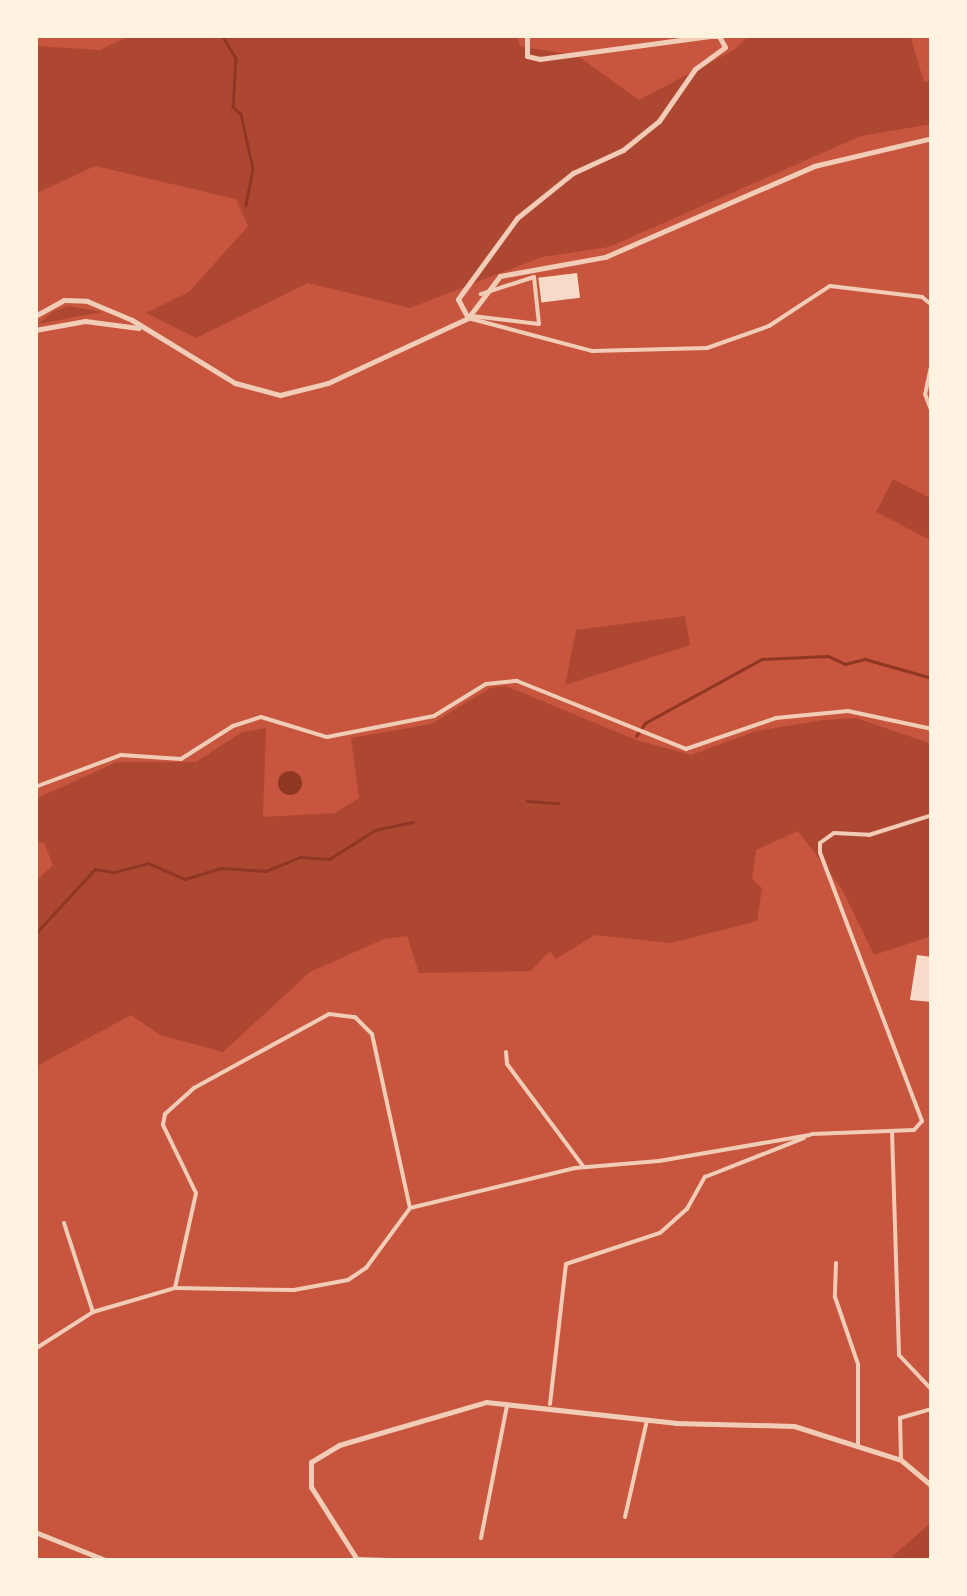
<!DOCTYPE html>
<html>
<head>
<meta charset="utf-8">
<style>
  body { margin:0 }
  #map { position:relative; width:967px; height:1596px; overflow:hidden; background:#c8553d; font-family:Helvetica,sans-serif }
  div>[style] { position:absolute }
  .green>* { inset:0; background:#ae4732 }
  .water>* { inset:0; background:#8f3625 }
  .round { border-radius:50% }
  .stream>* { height:2.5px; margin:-1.25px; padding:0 1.25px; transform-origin:1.25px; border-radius:1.25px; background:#8f3625 }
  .building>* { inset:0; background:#f7dbc8; transform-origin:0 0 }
  .minor>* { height:4px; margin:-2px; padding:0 2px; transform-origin:2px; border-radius:2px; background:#f1ccb7 }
  .tertiary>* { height:5px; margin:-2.5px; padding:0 2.5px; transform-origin:2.5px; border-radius:2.5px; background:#f1ccb7 }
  span { translate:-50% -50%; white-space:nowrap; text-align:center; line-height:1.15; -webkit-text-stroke:9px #fff3e0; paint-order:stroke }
  .frame { position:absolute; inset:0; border:38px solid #fff3e0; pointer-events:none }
</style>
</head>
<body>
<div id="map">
  <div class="green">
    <i style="clip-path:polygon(131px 35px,517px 35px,520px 46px,578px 56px,639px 100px,734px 50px,749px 35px,910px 35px,924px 82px,932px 81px,932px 124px,861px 136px,609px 247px,542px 257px,410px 308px,308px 283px,196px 338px,146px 313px,189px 292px,248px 226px,236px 199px,95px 166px,35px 194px,35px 46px,100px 50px)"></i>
    <i style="clip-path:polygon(69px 306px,102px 312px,38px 324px,54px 311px)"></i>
    <i style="clip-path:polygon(893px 479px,932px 499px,932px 541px,876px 512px)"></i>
    <i style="clip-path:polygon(685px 616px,690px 645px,565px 685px,576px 630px)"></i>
    <i style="clip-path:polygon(506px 686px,636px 740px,691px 755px,756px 731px,823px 720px,856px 718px,932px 744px,932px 936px,874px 955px,842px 889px,798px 831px,756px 850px,752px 879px,762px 888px,757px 921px,671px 943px,595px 935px,556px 959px,550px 951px,531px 971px,419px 973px,407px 936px,384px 939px,310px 972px,223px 1052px,160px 1035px,131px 1015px,35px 1067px,35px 882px,53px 865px,44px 843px,35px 842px,35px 799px,117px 762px,196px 762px,242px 732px,266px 728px,263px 817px,335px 813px,359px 798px,351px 738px,431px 724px,490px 688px)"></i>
    <i style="clip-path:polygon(932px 1522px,932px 1561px,887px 1561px)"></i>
  </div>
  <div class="water">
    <i class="round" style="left:278px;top:771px;width:24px;height:24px"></i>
  </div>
  <div class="stream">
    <i style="left:222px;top:35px;width:27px;rotate:59deg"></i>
    <i style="left:236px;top:58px;width:49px;rotate:93.5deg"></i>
    <i style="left:233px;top:107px;width:11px;rotate:41deg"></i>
    <i style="left:241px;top:114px;width:56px;rotate:77.7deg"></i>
    <i style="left:253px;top:169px;width:37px;rotate:101deg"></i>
    <i style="left:636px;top:736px;width:16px;rotate:-55deg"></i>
    <i style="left:645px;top:723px;width:133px;rotate:-28.7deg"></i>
    <i style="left:762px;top:659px;width:66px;rotate:-2.6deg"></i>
    <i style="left:828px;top:656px;width:19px;rotate:25deg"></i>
    <i style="left:845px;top:664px;width:21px;rotate:-14deg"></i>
    <i style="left:865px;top:659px;width:70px;rotate:15.8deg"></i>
    <i style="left:527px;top:801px;width:31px;rotate:4deg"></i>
    <i style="left:35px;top:934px;width:88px;rotate:-47.3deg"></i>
    <i style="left:95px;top:869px;width:20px;rotate:9deg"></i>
    <i style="left:115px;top:872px;width:34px;rotate:-15deg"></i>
    <i style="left:148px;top:863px;width:40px;rotate:23.4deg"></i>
    <i style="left:185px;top:879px;width:38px;rotate:-17deg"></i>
    <i style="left:221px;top:868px;width:45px;rotate:3.8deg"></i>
    <i style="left:266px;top:871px;width:37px;rotate:-22deg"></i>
    <i style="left:300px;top:857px;width:29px;rotate:4deg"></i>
    <i style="left:329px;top:859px;width:54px;rotate:-32.2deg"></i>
    <i style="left:375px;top:830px;width:39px;rotate:-12deg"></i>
    <i style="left:925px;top:1561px;width:7px;rotate:-8deg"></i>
  </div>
  <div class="building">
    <i style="left:577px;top:273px;width:25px;height:39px;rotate:83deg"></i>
    <i style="clip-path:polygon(917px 955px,932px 957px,932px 1002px,910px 1000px)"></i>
  </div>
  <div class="minor">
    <i style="left:472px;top:316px;width:67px;rotate:6.8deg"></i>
    <i style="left:539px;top:324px;width:47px;rotate:-96.1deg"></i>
    <i style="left:534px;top:277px;width:56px;rotate:162.2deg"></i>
    <i style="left:468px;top:318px;width:128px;rotate:14.9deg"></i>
    <i style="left:592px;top:351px;width:115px;rotate:-1.5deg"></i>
    <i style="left:707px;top:348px;width:66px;rotate:-19.5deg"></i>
    <i style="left:769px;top:326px;width:73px;rotate:-33.3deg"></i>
    <i style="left:830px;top:286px;width:93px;rotate:6.8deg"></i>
    <i style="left:922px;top:297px;width:13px;rotate:39deg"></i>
    <i style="left:932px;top:362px;width:33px;rotate:102deg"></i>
    <i style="left:925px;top:394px;width:19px;rotate:69deg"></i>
    <i style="left:35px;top:787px;width:92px;rotate:-20.4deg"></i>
    <i style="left:121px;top:755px;width:60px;rotate:3.8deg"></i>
    <i style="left:181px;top:759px;width:62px;rotate:-32.4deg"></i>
    <i style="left:233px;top:726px;width:29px;rotate:-18deg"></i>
    <i style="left:261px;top:717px;width:69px;rotate:16.9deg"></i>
    <i style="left:327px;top:737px;width:109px;rotate:-11.1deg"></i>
    <i style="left:434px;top:716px;width:61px;rotate:-31.6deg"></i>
    <i style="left:486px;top:684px;width:31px;rotate:-6deg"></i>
    <i style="left:517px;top:681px;width:182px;rotate:21.9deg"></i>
    <i style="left:686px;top:749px;width:95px;rotate:-19deg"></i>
    <i style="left:776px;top:718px;width:72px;rotate:-5.6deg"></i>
    <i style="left:848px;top:711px;width:86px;rotate:12.1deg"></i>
    <i style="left:506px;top:1052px;width:12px;rotate:85deg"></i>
    <i style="left:507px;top:1064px;width:127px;rotate:53.3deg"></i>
    <i style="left:892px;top:1131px;width:224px;rotate:88.2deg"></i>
    <i style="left:899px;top:1355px;width:48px;rotate:46.7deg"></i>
    <i style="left:812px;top:1134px;width:102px;rotate:-2.2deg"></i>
    <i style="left:914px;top:1130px;width:12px;rotate:-48deg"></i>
    <i style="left:922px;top:1121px;width:287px;rotate:-110.8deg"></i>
    <i style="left:820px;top:853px;width:10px;rotate:-90deg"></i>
    <i style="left:820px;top:843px;width:17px;rotate:-36deg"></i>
    <i style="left:834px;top:833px;width:35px;rotate:3deg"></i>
    <i style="left:869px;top:835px;width:66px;rotate:-17.6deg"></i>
    <i style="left:64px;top:1223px;width:94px;rotate:72deg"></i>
    <i style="left:836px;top:1263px;width:34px;rotate:92deg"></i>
    <i style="left:835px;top:1297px;width:71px;rotate:71.1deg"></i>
    <i style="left:858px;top:1364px;width:83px;rotate:90deg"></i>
    <i style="left:175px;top:1288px;width:119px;rotate:1deg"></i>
    <i style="left:294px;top:1290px;width:55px;rotate:-10.5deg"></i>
    <i style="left:348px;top:1280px;width:22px;rotate:-34deg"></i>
    <i style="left:366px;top:1268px;width:74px;rotate:-53.7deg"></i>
    <i style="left:35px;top:1349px;width:69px;rotate:-32.5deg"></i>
    <i style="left:93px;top:1312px;width:85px;rotate:-16.3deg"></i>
    <i style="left:175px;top:1288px;width:97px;rotate:-77.5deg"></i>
    <i style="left:196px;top:1193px;width:76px;rotate:-115.9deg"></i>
    <i style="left:163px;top:1125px;width:11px;rotate:-80deg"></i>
    <i style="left:165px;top:1114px;width:39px;rotate:-42deg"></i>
    <i style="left:194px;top:1088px;width:154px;rotate:-28.7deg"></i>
    <i style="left:329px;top:1014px;width:26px;rotate:7deg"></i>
    <i style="left:355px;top:1017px;width:24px;rotate:45deg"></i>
    <i style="left:372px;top:1034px;width:178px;rotate:77.7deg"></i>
    <i style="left:410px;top:1208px;width:170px;rotate:-13.6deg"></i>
    <i style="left:575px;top:1168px;width:84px;rotate:-4.8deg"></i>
    <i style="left:659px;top:1161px;width:153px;rotate:-9.8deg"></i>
    <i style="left:550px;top:1404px;width:141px;rotate:-83.5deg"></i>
    <i style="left:566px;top:1264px;width:99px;rotate:-18.3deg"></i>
    <i style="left:660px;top:1233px;width:36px;rotate:-42deg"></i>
    <i style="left:687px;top:1209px;width:37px;rotate:-61deg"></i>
    <i style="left:705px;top:1177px;width:106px;rotate:-21.5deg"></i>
    <i style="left:901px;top:1459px;width:41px;rotate:-91.4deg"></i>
    <i style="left:900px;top:1418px;width:33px;rotate:-16deg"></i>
    <i style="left:625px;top:1517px;width:99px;rotate:-77.2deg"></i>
    <i style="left:481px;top:1538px;width:135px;rotate:-78.9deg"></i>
    <i style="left:359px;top:1559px;width:60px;rotate:1.9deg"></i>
  </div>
  <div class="tertiary">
    <i style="left:35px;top:316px;width:33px;rotate:-29deg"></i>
    <i style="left:64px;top:300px;width:23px;rotate:2deg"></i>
    <i style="left:87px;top:301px;width:49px;rotate:22.9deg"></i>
    <i style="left:132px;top:320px;width:121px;rotate:31.5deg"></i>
    <i style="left:235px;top:383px;width:47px;rotate:14.9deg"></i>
    <i style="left:280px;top:395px;width:49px;rotate:-14deg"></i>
    <i style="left:328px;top:383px;width:154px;rotate:-24.9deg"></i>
    <i style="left:468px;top:318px;width:21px;rotate:-118deg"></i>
    <i style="left:458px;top:299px;width:100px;rotate:-53.9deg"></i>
    <i style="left:517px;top:218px;width:72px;rotate:-38.8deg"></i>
    <i style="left:573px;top:173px;width:55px;rotate:-24.7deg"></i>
    <i style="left:623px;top:150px;width:46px;rotate:-38.9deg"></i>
    <i style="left:659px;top:121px;width:63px;rotate:-55.3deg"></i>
    <i style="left:695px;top:69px;width:37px;rotate:-36deg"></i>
    <i style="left:725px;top:47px;width:13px;rotate:-119deg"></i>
    <i style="left:719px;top:36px;width:9px;rotate:180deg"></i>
    <i style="left:710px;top:36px;width:172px;rotate:172.3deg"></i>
    <i style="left:540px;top:59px;width:13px;rotate:-167deg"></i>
    <i style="left:527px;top:56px;width:21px;rotate:-90deg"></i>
    <i style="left:468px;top:318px;width:53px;rotate:-52.7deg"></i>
    <i style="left:500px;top:276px;width:107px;rotate:-10.3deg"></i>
    <i style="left:605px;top:257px;width:228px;rotate:-23.5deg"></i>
    <i style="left:814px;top:166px;width:121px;rotate:-13.3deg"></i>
    <i style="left:35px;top:330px;width:51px;rotate:-10.2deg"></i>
    <i style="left:85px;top:321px;width:54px;rotate:7.4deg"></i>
    <i style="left:35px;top:1532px;width:79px;rotate:21.7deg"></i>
    <i style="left:358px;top:1561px;width:88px;rotate:-122.4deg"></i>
    <i style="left:311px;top:1487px;width:25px;rotate:-90deg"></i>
    <i style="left:311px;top:1462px;width:33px;rotate:-31deg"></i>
    <i style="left:339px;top:1445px;width:153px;rotate:-16.3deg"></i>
    <i style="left:486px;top:1402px;width:190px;rotate:6.3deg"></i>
    <i style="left:675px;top:1423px;width:119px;rotate:1.4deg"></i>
    <i style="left:794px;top:1426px;width:112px;rotate:17.6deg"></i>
    <i style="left:901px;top:1460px;width:40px;rotate:40deg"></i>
  </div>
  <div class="frame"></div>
</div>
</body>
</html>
